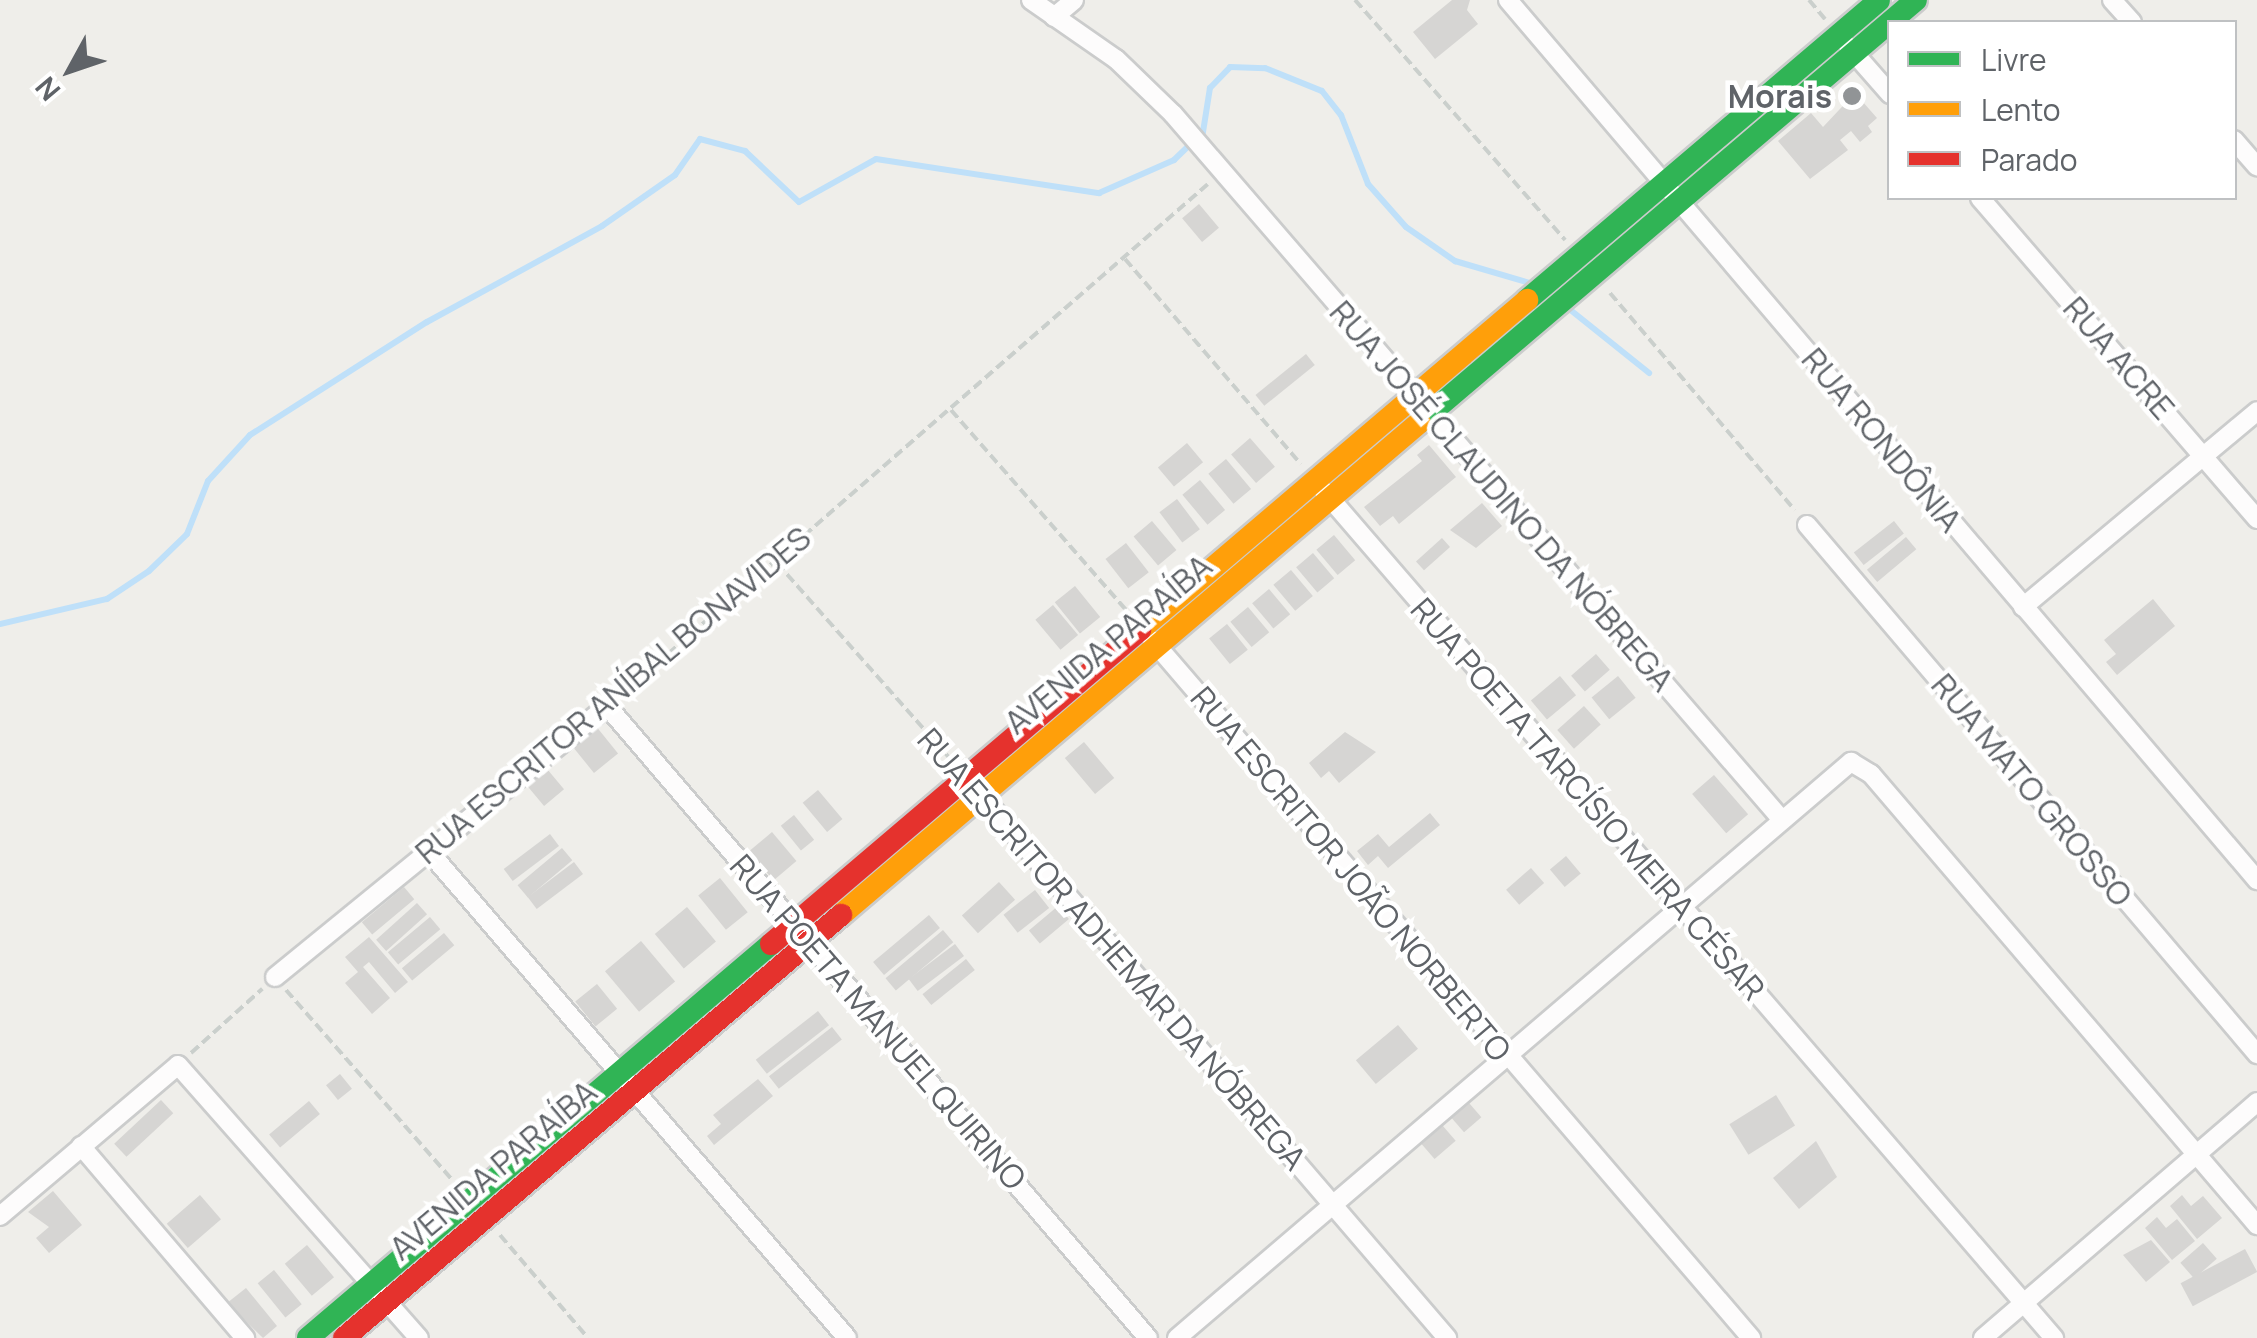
<!DOCTYPE html>
<html>
<head>
<meta charset="utf-8">
<style>
  body { margin:0 }
  #map { position:relative; width:2257px; height:1338px; overflow:hidden; background:#efeeea; font-family:Manrope,sans-serif }
  div>[style] { position:absolute }
  .stream>* { height:6px; margin:-3px; padding:0 3px; transform-origin:3px; border-radius:3px; background:#bfe0f9 }
  .building>* { inset:0; background:#d6d5d3; transform-origin:0 0 }
  .path>* { height:4px; margin-top:-2px; transform-origin:0; background:repeating-linear-gradient(90deg,#cacfcc 0 10px,transparent 0 15px) }
  .roads { filter:drop-shadow(2px 0 #cbcccc) drop-shadow(-2px 0 #cbcccc) drop-shadow(0 2px #cbcccc) drop-shadow(0 -2px #cbcccc) }
  .street>* { height:18px; margin:-9px; padding:0 9px; transform-origin:9px; border-radius:9px; background:#fdfcfc }
  .fast>* { height:22px; margin:-11px; padding:0 11px; transform-origin:11px; border-radius:11px; background:#30b455 }
  .slow>* { height:22px; margin:-11px; padding:0 11px; transform-origin:11px; border-radius:11px; background:#ff9f0a }
  .jam>* { height:22px; margin:-11px; padding:0 11px; transform-origin:11px; border-radius:11px; background:#e5322d }
  .dots>* { width:28px; height:28px; translate:-50% -50%; box-sizing:border-box; border:5px solid #fff; border-radius:50% }
  span { translate:-50% -50%; white-space:nowrap; text-align:center; line-height:1.15; -webkit-text-stroke:9px #fff; paint-order:stroke }
  .poi-label { font-size:32px; color:#5f6368; font-weight:700 }
  .right { translate:-100% -50%; text-align:right }
  .street-label { font-size:32px; color:#5f6368 }
  .legend { position:absolute; left:1887px; top:20px; width:350px; height:180px; box-sizing:border-box; background:#fff; border:2px solid #bfc1c3; margin:0; padding:12px 18px; list-style:none; font-size:30px; color:#5f6368 }
  .legend li { display:flex; align-items:center; gap:20px; height:50px }
  .legend b { width:50px; border:2px solid #bfc1c3 }
  .north { position:absolute; left:20px; top:20px; width:100px; height:100px; -webkit-text-stroke:8px #fff; paint-order:stroke; rotate:230deg; font-size:28px; font-weight:700; line-height:40px; text-align:center; color:#5f6368 }
  .north::after { content:''; display:block; margin:auto; width:35px; height:45px; background:#5f6368; clip-path:polygon(50% 0,100% 100%,50% 72%,0 100%) }
</style>
</head>
<body>
<div id="map">
  <div class="stream">
    <i style="left:1568px;top:308px;width:104px;rotate:38.7deg"></i>
    <i style="left:0;top:624px;width:110px;rotate:-13.2deg"></i>
    <i style="left:107px;top:599px;width:50px;rotate:-33.7deg"></i>
    <i style="left:149px;top:571px;width:53px;rotate:-44.2deg"></i>
    <i style="left:187px;top:534px;width:57px;rotate:-68.4deg"></i>
    <i style="left:208px;top:481px;width:62px;rotate:-47.6deg"></i>
    <i style="left:250px;top:435px;width:210px;rotate:-32.6deg"></i>
    <i style="left:427px;top:322px;width:200px;rotate:-28.7deg"></i>
    <i style="left:602px;top:226px;width:89px;rotate:-34.9deg"></i>
    <i style="left:675px;top:175px;width:44px;rotate:-55.2deg"></i>
    <i style="left:700px;top:139px;width:47px;rotate:14.9deg"></i>
    <i style="left:745px;top:151px;width:74px;rotate:43.4deg"></i>
    <i style="left:799px;top:202px;width:88px;rotate:-29.2deg"></i>
    <i style="left:876px;top:159px;width:226px;rotate:8.7deg"></i>
    <i style="left:1099px;top:193px;width:82px;rotate:-23.7deg"></i>
    <i style="left:1174px;top:160px;width:40px;rotate:-44deg"></i>
    <i style="left:1203px;top:132px;width:45px;rotate:-81deg"></i>
    <i style="left:1210px;top:88px;width:29px;rotate:-46deg"></i>
    <i style="left:1230px;top:67px;width:35px;rotate:2deg"></i>
    <i style="left:1265px;top:68px;width:61px;rotate:22deg"></i>
    <i style="left:1322px;top:91px;width:31px;rotate:52deg"></i>
    <i style="left:1341px;top:115px;width:74px;rotate:68.6deg"></i>
    <i style="left:1368px;top:184px;width:57px;rotate:48.5deg"></i>
    <i style="left:1406px;top:227px;width:60px;rotate:34.8deg"></i>
    <i style="left:1455px;top:261px;width:81px;rotate:16.4deg"></i>
  </div>
  <div class="building">
    <i style="clip-path:polygon(1452px 0,1470px 0,1467px 10px,1478px 24px,1435px 59px,1413px 32px)"></i>
    <i style="clip-path:polygon(1855px 93px,1877px 118px,1868px 126px,1872px 132px,1860px 142px,1851px 131px,1840px 140px,1848px 150px,1810px 179px,1778px 141px,1811px 113px,1823px 127px)"></i>
    <i style="left:1199px;top:204px;width:31px;height:22px;rotate:50deg"></i>
    <i style="left:1306px;top:354px;width:14px;height:65px;rotate:51deg"></i>
    <i style="left:1250px;top:438px;width:38px;height:25px;rotate:49deg"></i>
    <i style="left:1187px;top:443px;width:25px;height:38px;rotate:50deg"></i>
    <i style="clip-path:polygon(1429px 445px,1456px 477px,1399px 524px,1393px 516px,1380px 526px,1364px 507px,1422px 461px,1417px 455px)"></i>
    <i style="left:1226px;top:459px;width:39px;height:23px;rotate:50deg"></i>
    <i style="left:1200px;top:480px;width:39px;height:23px;rotate:50deg"></i>
    <i style="left:1177px;top:499px;width:38px;height:22px;rotate:53deg"></i>
    <i style="clip-path:polygon(1482px 503px,1502px 526px,1476px 548px,1450px 530px)"></i>
    <i style="left:1152px;top:521px;width:38px;height:24px;rotate:50deg"></i>
    <i style="left:1894px;top:521px;width:16px;height:51px;rotate:52deg"></i>
    <i style="left:1334px;top:535px;width:33px;height:23px;rotate:50deg"></i>
    <i style="left:1906px;top:537px;width:16px;height:51px;rotate:50deg"></i>
    <i style="left:1442px;top:538px;width:12px;height:35px;rotate:48deg"></i>
    <i style="left:1126px;top:543px;width:37px;height:26px;rotate:52deg"></i>
    <i style="left:1313px;top:553px;width:33px;height:22px;rotate:50deg"></i>
    <i style="left:1291px;top:570px;width:34px;height:23px;rotate:50deg"></i>
    <i style="left:1075px;top:586px;width:40px;height:26px;rotate:51deg"></i>
    <i style="left:1269px;top:589px;width:33px;height:22px;rotate:50deg"></i>
    <i style="clip-path:polygon(2153px 599px,2175px 626px,2117px 675px,2106px 662px,2116px 654px,2104px 640px)"></i>
    <i style="left:1053px;top:605px;width:39px;height:23px;rotate:50deg"></i>
    <i style="left:1248px;top:607px;width:33px;height:23px;rotate:50deg"></i>
    <i style="left:1227px;top:624px;width:33px;height:23px;rotate:51deg"></i>
    <i style="left:1596px;top:654px;width:21px;height:33px;rotate:49deg"></i>
    <i style="left:1560px;top:676px;width:25px;height:38px;rotate:50deg"></i>
    <i style="left:1618px;top:676px;width:28px;height:34px;rotate:51deg"></i>
    <i style="left:1584px;top:706px;width:25px;height:36px;rotate:48deg"></i>
    <i style="left:591px;top:720px;width:43px;height:31px;rotate:51deg"></i>
    <i style="clip-path:polygon(1345px 732px,1376px 752px,1339px 783px,1329px 771px,1321px 778px,1309px 763px)"></i>
    <i style="left:1084px;top:742px;width:47px;height:25px;rotate:50deg"></i>
    <i style="left:537px;top:757px;width:42px;height:26px;rotate:50deg"></i>
    <i style="left:1714px;top:775px;width:52px;height:29px;rotate:49deg"></i>
    <i style="left:818px;top:790px;width:38px;height:20px;rotate:50deg"></i>
    <i style="clip-path:polygon(1430px 813px,1440px 825px,1388px 868px,1378px 856px,1368px 865px,1357px 851px,1378px 834px,1389px 847px)"></i>
    <i style="left:794px;top:815px;width:32px;height:17px;rotate:51deg"></i>
    <i style="left:772px;top:832px;width:38px;height:30px;rotate:50deg"></i>
    <i style="left:550px;top:834px;width:15px;height:58px;rotate:53deg"></i>
    <i style="left:562px;top:848px;width:16px;height:58px;rotate:50deg"></i>
    <i style="left:1566px;top:856px;width:23px;height:21px;rotate:50deg"></i>
    <i style="left:574px;top:862px;width:15px;height:58px;rotate:53deg"></i>
    <i style="left:1531px;top:868px;width:20px;height:33px;rotate:49deg"></i>
    <i style="left:720px;top:878px;width:44px;height:28px;rotate:51deg"></i>
    <i style="left:999px;top:882px;width:24px;height:50px;rotate:48deg"></i>
    <i style="left:404px;top:887px;width:16px;height:55px;rotate:50deg"></i>
    <i style="left:1035px;top:890px;width:23px;height:40px;rotate:52deg"></i>
    <i style="left:417px;top:903px;width:15px;height:55px;rotate:48deg"></i>
    <i style="left:1058px;top:906px;width:17px;height:38px;rotate:50deg"></i>
    <i style="left:687px;top:907px;width:45px;height:42px;rotate:50deg"></i>
    <i style="left:929px;top:915px;width:17px;height:73px;rotate:50deg"></i>
    <i style="left:430px;top:917px;width:16px;height:55px;rotate:50deg"></i>
    <i style="left:943px;top:930px;width:16px;height:75px;rotate:50deg"></i>
    <i style="left:444px;top:933px;width:16px;height:55px;rotate:50deg"></i>
    <i style="clip-path:polygon(369px 937px,408px 982px,395px 993px,369px 962px,363px 967px,390px 998px,372px 1014px,345px 983px,358px 972px,345px 957px)"></i>
    <i style="left:641px;top:941px;width:53px;height:47px;rotate:50deg"></i>
    <i style="left:955px;top:944px;width:15px;height:58px;rotate:53deg"></i>
    <i style="left:966px;top:959px;width:14px;height:56px;rotate:51deg"></i>
    <i style="left:597px;top:984px;width:32px;height:28px;rotate:51deg"></i>
    <i style="left:818px;top:1011px;width:18px;height:79px;rotate:52deg"></i>
    <i style="left:1398px;top:1025px;width:31px;height:55px;rotate:50deg"></i>
    <i style="left:832px;top:1027px;width:16px;height:80px;rotate:52deg"></i>
    <i style="left:340px;top:1074px;width:19px;height:18px;rotate:51deg"></i>
    <i style="clip-path:polygon(758px 1079px,773px 1096px,714px 1145px,707px 1136px,721px 1124px,713px 1115px)"></i>
    <i style="left:1776px;top:1095px;width:36px;height:55px;rotate:58deg"></i>
    <i style="left:1463px;top:1096px;width:28px;height:23px;rotate:49deg"></i>
    <i style="left:161px;top:1100px;width:18px;height:64px;rotate:47deg"></i>
    <i style="left:309px;top:1101px;width:17px;height:52px;rotate:50deg"></i>
    <i style="left:1436px;top:1118px;width:30px;height:28px;rotate:49deg"></i>
    <i style="clip-path:polygon(1816px 1141px,1837px 1177px,1799px 1209px,1773px 1178px)"></i>
    <i style="clip-path:polygon(53px 1191px,82px 1225px,49px 1253px,36px 1238px,49px 1227px,28px 1212px)"></i>
    <i style="left:200px;top:1195px;width:32px;height:44px;rotate:49deg"></i>
    <i style="clip-path:polygon(2182px 1195px,2191px 1206px,2203px 1196px,2222px 1218px,2197px 1239px,2170px 1206px)"></i>
    <i style="clip-path:polygon(2157px 1217px,2166px 1228px,2177px 1219px,2195px 1241px,2172px 1260px,2145px 1228px)"></i>
    <i style="clip-path:polygon(2151px 1240px,2170px 1262px,2146px 1282px,2123px 1255px)"></i>
    <i style="left:2203px;top:1243px;width:21px;height:30px;rotate:49deg"></i>
    <i style="left:307px;top:1245px;width:42px;height:29px;rotate:50deg"></i>
    <i style="left:2245px;top:1249px;width:26px;height:73px;rotate:62deg"></i>
    <i style="left:274px;top:1270px;width:44px;height:21px;rotate:51deg"></i>
    <i style="clip-path:polygon(246px 1288px,277px 1326px,263px 1338px,227px 1303px)"></i>
  </div>
  <div class="path">
    <i style="left:1355px;top:0;width:319px;rotate:48.8deg"></i>
    <i style="left:1809px;top:0;width:25px;rotate:50deg"></i>
    <i style="left:1125px;top:259px;width:270px;rotate:49.4deg"></i>
    <i style="left:1610px;top:293px;width:285px;rotate:49.6deg"></i>
    <i style="left:951px;top:410px;width:266px;rotate:48.8deg"></i>
    <i style="left:777px;top:563px;width:266px;rotate:48.5deg"></i>
    <i style="left:623px;top:693px;width:775px;rotate:-41.03deg"></i>
    <i style="left:286px;top:990px;width:255px;rotate:48.8deg"></i>
    <i style="left:191px;top:1053px;width:96px;rotate:-42deg"></i>
    <i style="left:500px;top:1235px;width:135px;rotate:49.5deg"></i>
  </div>
  <div class="roads">
    <div class="street">
      <i style="left:1031px;top:0;width:103px;rotate:34.8deg"></i>
      <i style="left:1116px;top:59px;width:79px;rotate:44deg"></i>
      <i style="left:1173px;top:114px;width:932px;rotate:49.22deg"></i>
      <i style="left:1508px;top:0;width:1156px;rotate:49.6deg"></i>
      <i style="left:2112px;top:0;width:30px;rotate:48deg"></i>
      <i style="left:1054px;top:17px;width:26px;rotate:-40deg"></i>
      <i style="left:1848px;top:46px;width:64px;rotate:48.8deg"></i>
      <i style="left:2234px;top:140px;width:35px;rotate:49deg"></i>
      <i style="left:1980px;top:198px;width:424px;rotate:49.2deg"></i>
      <i style="left:1323px;top:490px;width:1120px;rotate:49.24deg"></i>
      <i style="left:1807px;top:525px;width:695px;rotate:49.61deg"></i>
      <i style="left:2023px;top:607px;width:305px;rotate:-39.9deg"></i>
      <i style="left:1152px;top:640px;width:920px;rotate:49.36deg"></i>
      <i style="left:975px;top:788px;width:725px;rotate:49.36deg"></i>
      <i style="left:426px;top:848px;width:646px;rotate:49.33deg"></i>
      <i style="left:275px;top:977px;width:429px;rotate:-39.2deg"></i>
      <i style="left:607px;top:706px;width:832px;rotate:49.44deg"></i>
      <i style="left:81px;top:1146px;width:253px;rotate:49.5deg"></i>
      <i style="left:0;top:1216px;width:233px;rotate:-40.3deg"></i>
      <i style="left:178px;top:1065px;width:364px;rotate:48.6deg"></i>
      <i style="left:1177px;top:1338px;width:887px;rotate:-40.52deg"></i>
      <i style="left:1851px;top:762px;width:23px;rotate:31deg"></i>
      <i style="left:1871px;top:774px;width:594px;rotate:49.44deg"></i>
      <i style="left:1983px;top:1338px;width:362px;rotate:-40.7deg"></i>
    </div>
    <div class="fast">
      <i style="left:1527px;top:300px;width:462px;rotate:-40.4deg"></i>
      <i style="left:1420px;top:422px;width:651px;rotate:-40.39deg"></i>
      <i style="left:308px;top:1338px;width:608px;rotate:-40.4deg"></i>
    </div>
    <div class="slow">
      <i style="left:1140px;top:630px;width:509px;rotate:-40.45deg"></i>
      <i style="left:841px;top:915px;width:760px;rotate:-40.41deg"></i>
    </div>
    <div class="jam">
      <i style="left:771px;top:944px;width:485px;rotate:-40.4deg"></i>
      <i style="left:344px;top:1338px;width:653px;rotate:-40.4deg"></i>
    </div>
  </div>
  <div class="dots">
    <i style="left:1852px;top:96px;background:#919496"></i>
  </div>
  <div class="poi-label">
    <span class="right" style="left:1832px;top:96px">Morais</span>
  </div>
  <div class="street-label">
    <span style="left:2119px;top:358px;rotate:49deg">RUA ACRE</span>
    <span style="left:1882px;top:440px;rotate:50deg">RUA RONDÔNIA</span>
    <span style="left:1502px;top:496px;rotate:49deg">RUA JOSÉ CLAUDINO DA NÓBREGA</span>
    <span style="left:1108px;top:644px;rotate:-40deg">AVENIDA PARAÍBA</span>
    <span style="left:613px;top:695px;rotate:-40deg">RUA ESCRITOR ANÍBAL BONAVIDES</span>
    <span style="left:2032px;top:790px;rotate:50deg">RUA MATO GROSSO</span>
    <span style="left:1588px;top:799px;rotate:49deg">RUA POETA TARCÍSIO MEIRA CÉSAR</span>
    <span style="left:1351px;top:874px;rotate:50deg">RUA ESCRITOR JOÃO NORBERTO</span>
    <span style="left:1112px;top:949px;rotate:49deg">RUA ESCRITOR ADHEMAR DA NÓBREGA</span>
    <span style="left:878px;top:1022px;rotate:49deg">RUA POETA MANUEL QUIRINO</span>
    <span style="left:493px;top:1170px;rotate:-40deg">AVENIDA PARAÍBA</span>
  </div>
  <ul class="legend">
  <li><b style="height:12px;background:#30b455"></b>Livre</li>
  <li><b style="height:12px;background:#ff9f0a"></b>Lento</li>
  <li><b style="height:12px;background:#e5322d"></b>Parado</li>
  </ul>
  <div class="north">N</div>
</div>
</body>
</html>
